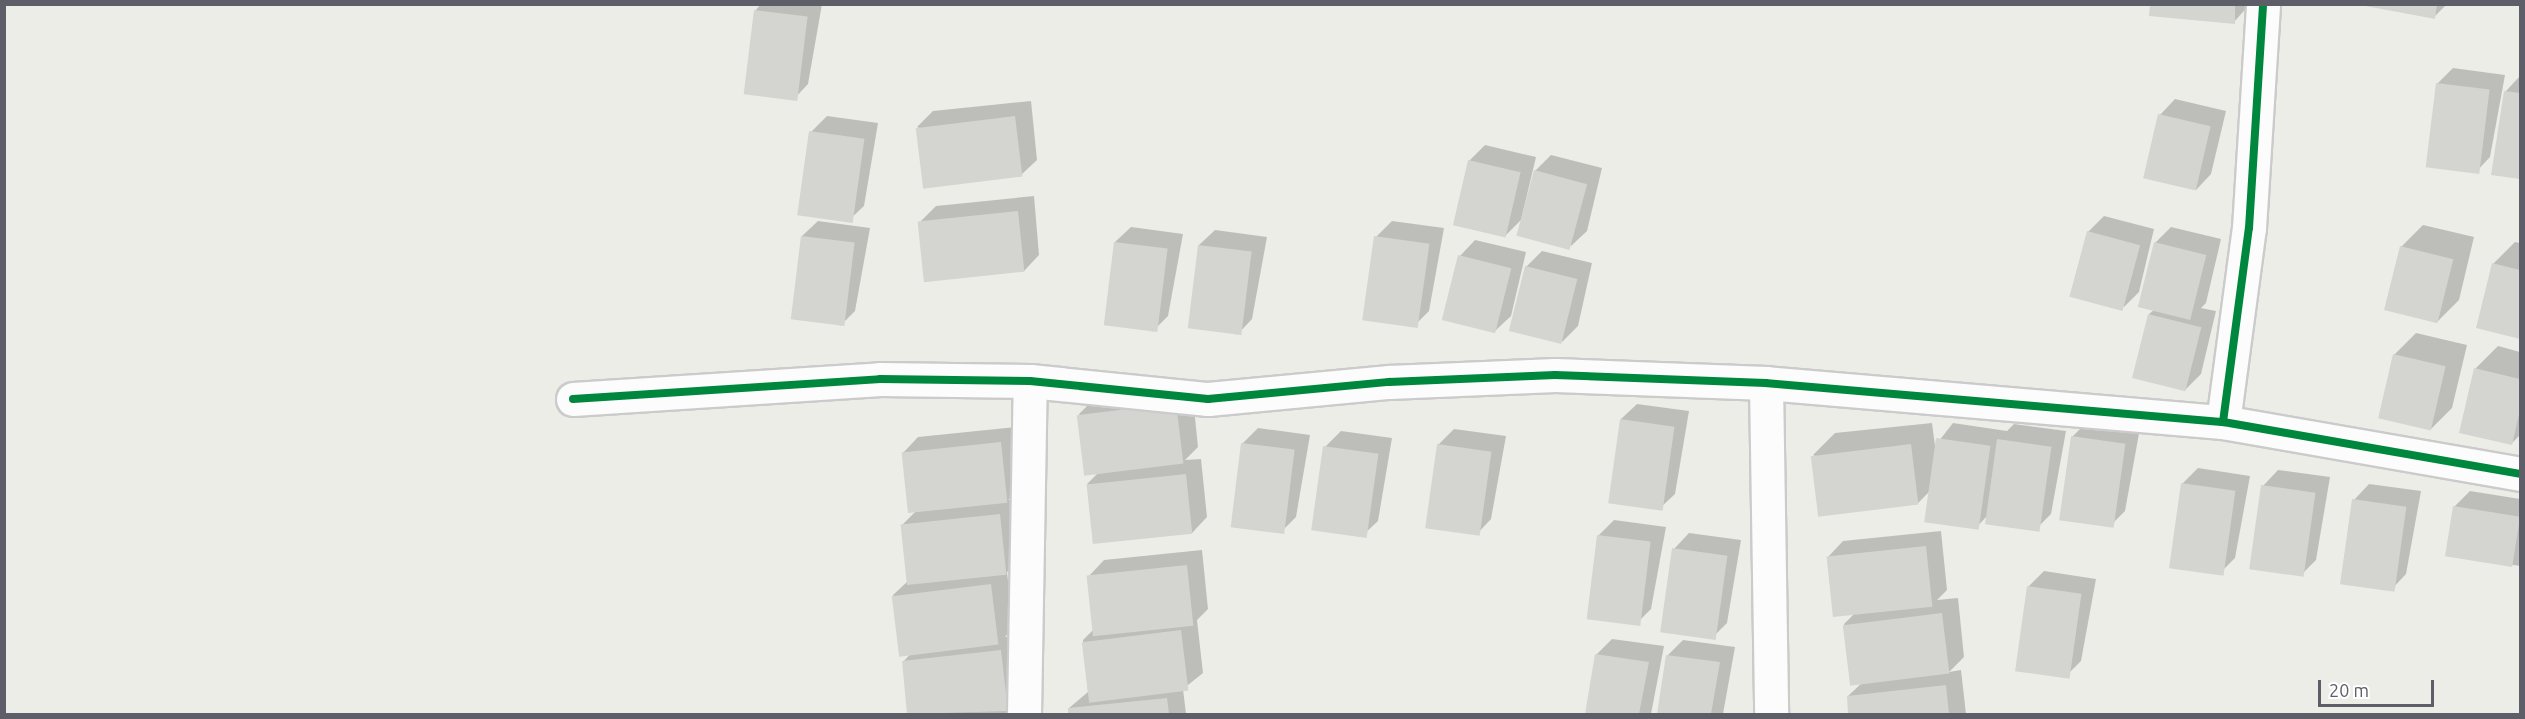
<!DOCTYPE html>
<html>
<head>
<meta charset="utf-8">
<style>
  body { margin:0 }
  #map { position:relative; width:2525px; height:719px; overflow:hidden; background:#edede8; font-family:Ubuntu,sans-serif }
  div>[style] { position:absolute }
  .shadow>* { inset:0; background:#0003 }
  .building>* { inset:0; background:#d4d4d1; transform-origin:0 0 }
  .roads { filter:drop-shadow(2px 0 #cbcbcb) drop-shadow(-2px 0 #cbcbcb) drop-shadow(0 2px #cbcbcb) drop-shadow(0 -2px #cbcbcb) }
  .minor>* { height:33px; margin:-16.5px; padding:0 16.5px; transform-origin:16.5px; border-radius:16.5px; background:#fcfcfc }
  .cycleway>* { height:8px; margin:-4px; padding:0 4px; transform-origin:4px; border-radius:4px; background:#00873e }
  span { translate:-50% -50%; white-space:nowrap; text-align:center; line-height:1.15; -webkit-text-stroke:5px #fff; paint-order:stroke }
  .frame { position:absolute; inset:0; border:6px solid #5d5e67; pointer-events:none }
  .scale { position:absolute; left:2318px; top:680px; width:116px; height:27px; box-sizing:border-box; border:3px solid #5d5e67; border-top:0; padding-left:8px; font-size:18px; line-height:21px; white-space:nowrap; color:#5d5e67; -webkit-text-stroke:4px #fff; paint-order:stroke }
</style>
</head>
<body>
<div id="map">
  <div class="shadow">
    <i style="clip-path:polygon(761px 4px,822px 4px,808px 84px,793px 100px,755px 11px)"></i>
    <i style="clip-path:polygon(2151px 4px,2250px 4px,2234px 22px)"></i>
    <i style="clip-path:polygon(2356px 4px,2447px 4px,2434px 17px)"></i>
    <i style="clip-path:polygon(2453px 68px,2505px 75px,2490px 157px,2475px 173px,2437px 84px)"></i>
    <i style="clip-path:polygon(2520px 76px,2520px 178px,2493px 174px,2506px 91px)"></i>
    <i style="clip-path:polygon(2175px 99px,2226px 111px,2211px 174px,2196px 190px,2160px 115px)"></i>
    <i style="clip-path:polygon(1031px 101px,1037px 160px,1021px 175px,917px 127px,933px 111px)"></i>
    <i style="clip-path:polygon(827px 116px,878px 123px,864px 206px,848px 221px,811px 132px)"></i>
    <i style="clip-path:polygon(1485px 145px,1536px 157px,1521px 220px,1505px 236px,1469px 161px)"></i>
    <i style="clip-path:polygon(1551px 155px,1602px 168px,1587px 231px,1571px 246px,1535px 171px)"></i>
    <i style="clip-path:polygon(1034px 196px,1039px 255px,1024px 271px,920px 222px,936px 206px)"></i>
    <i style="clip-path:polygon(2104px 216px,2154px 229px,2139px 292px,2124px 307px,2088px 232px)"></i>
    <i style="clip-path:polygon(818px 221px,870px 228px,855px 311px,840px 326px,802px 236px)"></i>
    <i style="clip-path:polygon(1392px 221px,1444px 228px,1429px 311px,1413px 327px,1376px 237px)"></i>
    <i style="clip-path:polygon(2423px 225px,2474px 237px,2459px 300px,2437px 322px,2401px 247px)"></i>
    <i style="clip-path:polygon(1131px 227px,1183px 234px,1168px 316px,1152px 332px,1115px 242px)"></i>
    <i style="clip-path:polygon(2171px 227px,2221px 239px,2206px 303px,2201px 308px,2216px 311px,2201px 374px,2185px 390px,2149px 314px,2155px 309px,2155px 243px)"></i>
    <i style="clip-path:polygon(1215px 230px,1267px 237px,1252px 319px,1237px 335px,1199px 245px)"></i>
    <i style="clip-path:polygon(1475px 240px,1526px 252px,1511px 316px,1495px 331px,1460px 256px)"></i>
    <i style="clip-path:polygon(2515px 242px,2520px 243px,2520px 337px,2478px 327px,2493px 264px)"></i>
    <i style="clip-path:polygon(1542px 251px,1592px 263px,1578px 326px,1562px 342px,1526px 267px)"></i>
    <i style="clip-path:polygon(2416px 333px,2467px 345px,2452px 408px,2430px 430px,2394px 355px)"></i>
    <i style="clip-path:polygon(2498px 346px,2520px 352px,2520px 435px,2512px 443px,2461px 432px,2476px 368px)"></i>
    <i style="clip-path:polygon(1192px 388px,1198px 447px,1185px 460px,1201px 459px,1207px 517px,1192px 533px,1087px 484px,1100px 471px,1079px 414px,1094px 399px)"></i>
    <i style="clip-path:polygon(1637px 404px,1689px 411px,1675px 494px,1659px 509px,1621px 419px)"></i>
    <i style="clip-path:polygon(2088px 421px,2140px 428px,2125px 511px,2109px 527px,2072px 437px)"></i>
    <i style="clip-path:polygon(1932px 423px,1935px 446px,1953px 423px,2007px 431px,2014px 424px,2066px 431px,2051px 514px,2035px 530px,1986px 517px,1975px 529px,1929px 492px,1917px 504px,1813px 455px,1835px 433px)"></i>
    <i style="clip-path:polygon(1016px 427px,1022px 486px,1008px 500px,1016px 499px,1021px 558px,1007px 572px,1013px 628px,1005px 637px,1017px 635px,1021px 714px,909px 714px,904px 661px,912px 652px,893px 595px,908px 581px,902px 525px,916px 511px,903px 453px,918px 437px)"></i>
    <i style="clip-path:polygon(1258px 428px,1310px 435px,1296px 517px,1280px 533px,1242px 444px)"></i>
    <i style="clip-path:polygon(1454px 429px,1506px 436px,1491px 519px,1476px 535px,1438px 445px)"></i>
    <i style="clip-path:polygon(1341px 431px,1392px 438px,1378px 521px,1362px 536px,1325px 447px)"></i>
    <i style="clip-path:polygon(2198px 468px,2250px 476px,2235px 558px,2219px 574px,2182px 484px)"></i>
    <i style="clip-path:polygon(2278px 470px,2330px 477px,2316px 560px,2300px 576px,2263px 486px)"></i>
    <i style="clip-path:polygon(2369px 484px,2421px 491px,2406px 574px,2391px 590px,2354px 500px)"></i>
    <i style="clip-path:polygon(2470px 491px,2520px 499px,2520px 566px,2447px 555px,2454px 507px)"></i>
    <i style="clip-path:polygon(1614px 520px,1666px 527px,1651px 609px,1635px 625px,1598px 536px)"></i>
    <i style="clip-path:polygon(1941px 531px,1947px 590px,1937px 600px,1958px 598px,1964px 657px,1949px 672px,1961px 670px,1966px 714px,1850px 714px,1848px 696px,1864px 681px,1844px 624px,1855px 613px,1828px 557px,1843px 541px)"></i>
    <i style="clip-path:polygon(1689px 533px,1741px 540px,1727px 623px,1711px 639px,1674px 549px)"></i>
    <i style="clip-path:polygon(1202px 550px,1208px 609px,1197px 620px,1203px 673px,1183px 689px,1186px 714px,1070px 714px,1069px 708px,1088px 692px,1083px 640px,1094px 629px,1089px 576px,1104px 560px)"></i>
    <i style="clip-path:polygon(2044px 571px,2096px 579px,2081px 661px,2065px 677px,2028px 587px)"></i>
    <i style="clip-path:polygon(1612px 639px,1664px 646px,1651px 714px,1587px 714px,1596px 655px)"></i>
    <i style="clip-path:polygon(1683px 640px,1735px 647px,1723px 714px,1659px 714px,1668px 655px)"></i>
  </div>
  <div class="building">
    <i style="clip-path:polygon(2150px 4px,2235px 4px,2235px 24px,2149px 16px)"></i>
    <i style="clip-path:polygon(2355px 4px,2437px 4px,2435px 19px)"></i>
    <i style="left:754px;top:10px;width:54px;height:85px;rotate:7deg"></i>
    <i style="left:2436px;top:83px;width:54px;height:85px;rotate:7deg"></i>
    <i style="clip-path:polygon(2504px 91px,2520px 93px,2520px 179px,2491px 175px)"></i>
    <i style="left:2158px;top:114px;width:54px;height:66px;rotate:13deg"></i>
    <i style="left:1015px;top:116px;width:61px;height:100px;rotate:83deg"></i>
    <i style="left:809px;top:131px;width:56px;height:85px;rotate:8deg"></i>
    <i style="left:1468px;top:160px;width:54px;height:67px;rotate:13deg"></i>
    <i style="left:1534px;top:170px;width:55px;height:68px;rotate:15deg"></i>
    <i style="left:1018px;top:211px;width:61px;height:101px;rotate:84deg"></i>
    <i style="left:2087px;top:231px;width:55px;height:68px;rotate:15deg"></i>
    <i style="left:801px;top:236px;width:54px;height:84px;rotate:7deg"></i>
    <i style="left:1374px;top:236px;width:56px;height:85px;rotate:8deg"></i>
    <i style="left:1114px;top:242px;width:54px;height:84px;rotate:7deg"></i>
    <i style="left:2154px;top:242px;width:54px;height:67px;rotate:14deg"></i>
    <i style="left:1198px;top:245px;width:54px;height:84px;rotate:7deg"></i>
    <i style="left:2400px;top:246px;width:55px;height:66px;rotate:14deg"></i>
    <i style="left:1458px;top:255px;width:55px;height:67px;rotate:14deg"></i>
    <i style="clip-path:polygon(2492px 263px,2520px 270px,2520px 339px,2476px 328px)"></i>
    <i style="left:1525px;top:266px;width:54px;height:67px;rotate:14deg"></i>
    <i style="left:2148px;top:314px;width:55px;height:66px;rotate:14deg"></i>
    <i style="left:2393px;top:354px;width:54px;height:66px;rotate:13deg"></i>
    <i style="clip-path:polygon(2474px 368px,2520px 379px,2520px 410px,2512px 445px,2459px 433px)"></i>
    <i style="left:1176px;top:403px;width:61px;height:100px;rotate:83deg"></i>
    <i style="left:1620px;top:419px;width:55px;height:85px;rotate:8deg"></i>
    <i style="left:2071px;top:436px;width:55px;height:85px;rotate:8deg"></i>
    <i style="left:1936px;top:438px;width:55px;height:85px;rotate:8deg"></i>
    <i style="left:1997px;top:439px;width:55px;height:86px;rotate:8deg"></i>
    <i style="left:1001px;top:442px;width:61px;height:100px;rotate:84deg"></i>
    <i style="left:1241px;top:443px;width:54px;height:85px;rotate:7deg"></i>
    <i style="left:1437px;top:444px;width:55px;height:85px;rotate:8deg"></i>
    <i style="left:1911px;top:444px;width:61px;height:101px;rotate:83deg"></i>
    <i style="left:1323px;top:446px;width:56px;height:85px;rotate:8deg"></i>
    <i style="left:1186px;top:474px;width:60px;height:100px;rotate:84deg"></i>
    <i style="left:2181px;top:483px;width:55px;height:86px;rotate:8deg"></i>
    <i style="left:2261px;top:485px;width:55px;height:85px;rotate:8deg"></i>
    <i style="left:2352px;top:499px;width:55px;height:86px;rotate:8deg"></i>
    <i style="left:2453px;top:506px;width:68px;height:51px;rotate:9deg"></i>
    <i style="left:1000px;top:514px;width:61px;height:100px;rotate:84deg"></i>
    <i style="left:1597px;top:535px;width:54px;height:85px;rotate:7deg"></i>
    <i style="left:1926px;top:546px;width:61px;height:100px;rotate:84deg"></i>
    <i style="left:1672px;top:548px;width:56px;height:85px;rotate:8deg"></i>
    <i style="left:1187px;top:565px;width:61px;height:101px;rotate:84deg"></i>
    <i style="left:991px;top:584px;width:61px;height:100px;rotate:83deg"></i>
    <i style="left:2027px;top:586px;width:55px;height:86px;rotate:8deg"></i>
    <i style="left:1942px;top:613px;width:61px;height:100px;rotate:83deg"></i>
    <i style="left:1181px;top:630px;width:61px;height:100px;rotate:83deg"></i>
    <i style="clip-path:polygon(1001px 650px,1008px 711px,907px 714px,902px 661px)"></i>
    <i style="clip-path:polygon(1595px 654px,1649px 662px,1639px 714px,1585px 714px)"></i>
    <i style="clip-path:polygon(1666px 655px,1720px 662px,1711px 714px,1657px 714px)"></i>
    <i style="clip-path:polygon(1946px 685px,1949px 714px,1848px 714px,1847px 696px)"></i>
    <i style="clip-path:polygon(1167px 698px,1169px 714px,1068px 714px,1068px 708px)"></i>
  </div>
  <div class="roads">
    <div class="minor">
      <i style="left:1766px;top:383px;width:331px;rotate:89.1deg"></i>
      <i style="left:573px;top:399px;width:308px;rotate:-3.7deg"></i>
      <i style="left:880px;top:379px;width:150px;rotate:0.8deg"></i>
      <i style="left:1030px;top:381px;width:179px;rotate:5.8deg"></i>
      <i style="left:1208px;top:399px;width:182px;rotate:-5.4deg"></i>
      <i style="left:1389px;top:382px;width:166px;rotate:-2.4deg"></i>
      <i style="left:1555px;top:375px;width:211px;rotate:2.2deg"></i>
      <i style="left:1766px;top:383px;width:459px;rotate:4.9deg"></i>
      <i style="left:2223px;top:422px;width:302px;rotate:9.9deg"></i>
      <i style="left:2223px;top:422px;width:196px;rotate:-82.4deg"></i>
      <i style="left:2249px;top:228px;width:224px;rotate:-86.4deg"></i>
      <i style="left:1024px;top:714px;width:333px;rotate:-89deg"></i>
    </div>
  </div>
  <div class="cycleway">
    <i style="left:573px;top:399px;width:308px;rotate:-3.7deg"></i>
    <i style="left:880px;top:379px;width:150px;rotate:0.8deg"></i>
    <i style="left:1030px;top:381px;width:179px;rotate:5.8deg"></i>
    <i style="left:1208px;top:399px;width:182px;rotate:-5.4deg"></i>
    <i style="left:1389px;top:382px;width:166px;rotate:-2.4deg"></i>
    <i style="left:1555px;top:375px;width:211px;rotate:2.2deg"></i>
    <i style="left:1766px;top:383px;width:459px;rotate:4.9deg"></i>
    <i style="left:2223px;top:422px;width:302px;rotate:9.9deg"></i>
    <i style="left:2223px;top:422px;width:196px;rotate:-82.4deg"></i>
    <i style="left:2249px;top:228px;width:224px;rotate:-86.4deg"></i>
  </div>
  <div class="frame"></div>
  <div class="scale">20 m</div>
</div>
</body>
</html>
